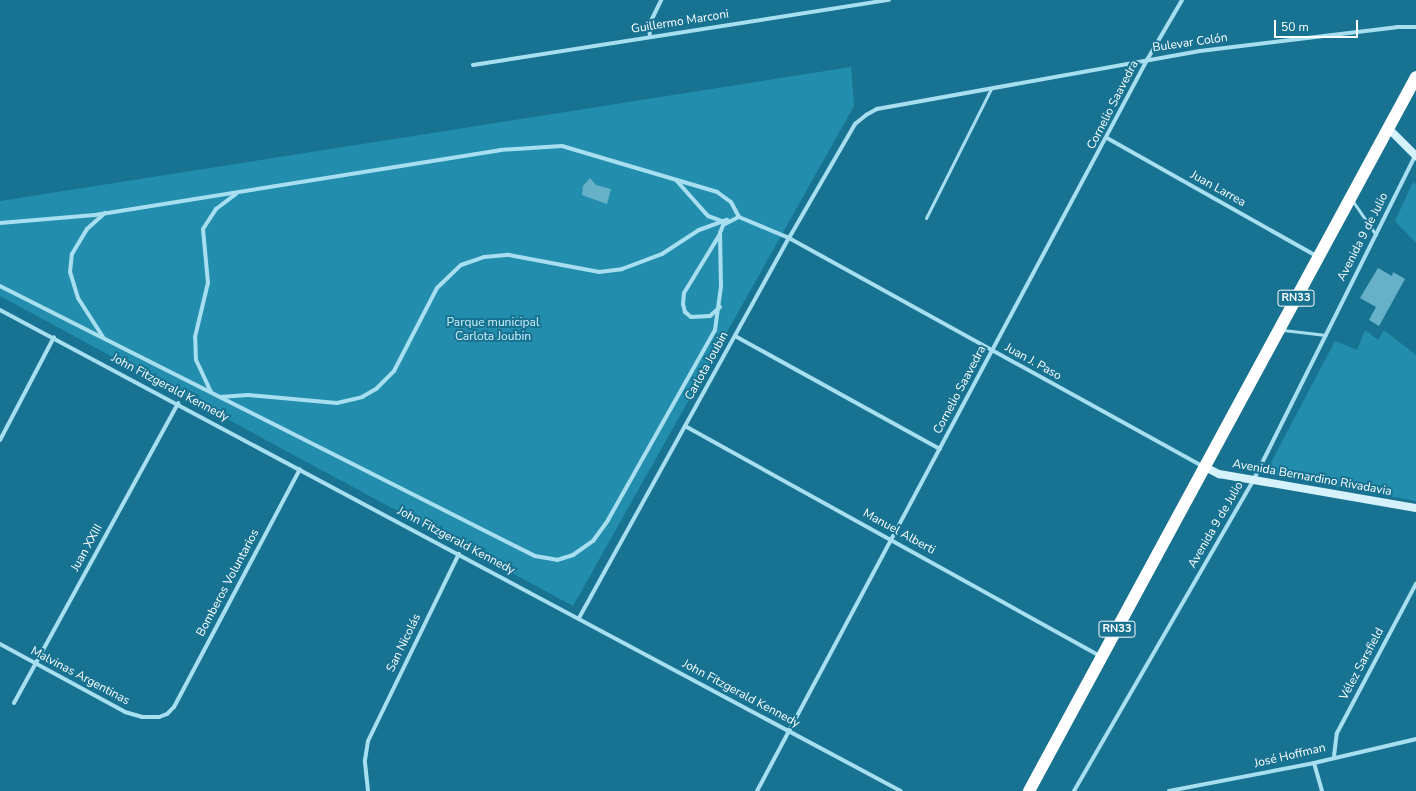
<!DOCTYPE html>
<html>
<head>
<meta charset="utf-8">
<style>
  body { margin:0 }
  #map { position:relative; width:1416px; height:791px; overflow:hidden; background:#187392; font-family:"Nunito Sans",sans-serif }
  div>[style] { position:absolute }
  .green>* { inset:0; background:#238dad }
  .building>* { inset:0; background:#67b1c8 }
  .lane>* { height:3px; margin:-1.5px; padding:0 1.5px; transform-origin:1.5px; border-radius:1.5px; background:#a7dff0 }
  .street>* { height:4px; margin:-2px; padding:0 2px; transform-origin:2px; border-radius:2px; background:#a7dff0 }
  .secondary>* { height:8px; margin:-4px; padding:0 4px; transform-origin:4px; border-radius:4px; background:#d5f1fb }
  .highway>* { height:12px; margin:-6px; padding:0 6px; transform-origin:6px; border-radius:6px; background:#fff }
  span { translate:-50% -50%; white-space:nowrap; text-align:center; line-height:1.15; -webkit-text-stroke:4px #187392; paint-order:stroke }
  .shield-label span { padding:1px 3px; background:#187392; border:1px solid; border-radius:3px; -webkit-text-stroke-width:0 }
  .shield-label { font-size:11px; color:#fff; font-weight:700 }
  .street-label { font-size:12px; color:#fff }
  .park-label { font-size:12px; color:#cef1fb }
  .scale { position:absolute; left:1274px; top:20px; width:84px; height:18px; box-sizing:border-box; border:2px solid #fff; border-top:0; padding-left:5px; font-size:12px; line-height:14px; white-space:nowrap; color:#fff; -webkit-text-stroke:3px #187392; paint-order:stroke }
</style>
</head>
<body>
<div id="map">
  <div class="green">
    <i style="clip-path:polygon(851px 67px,854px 106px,573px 606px,0 296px,0 201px)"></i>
    <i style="clip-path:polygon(1413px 182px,1416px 185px,1416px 243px,1395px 221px)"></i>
    <i style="clip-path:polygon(1365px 330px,1378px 340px,1384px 330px,1416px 355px,1416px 501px,1265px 474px,1335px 341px,1357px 350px)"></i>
  </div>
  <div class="building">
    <i style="clip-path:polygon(590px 178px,596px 185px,611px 189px,607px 204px,582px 195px,583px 186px)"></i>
    <i style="clip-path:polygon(1378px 268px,1392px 276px,1393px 272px,1405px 279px,1379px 326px,1369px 320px,1376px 307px,1360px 298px)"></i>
  </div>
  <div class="lane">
    <i style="left:1352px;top:200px;width:42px;rotate:55.6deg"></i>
    <i style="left:926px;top:218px;width:144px;rotate:-63.3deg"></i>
    <i style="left:1283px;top:330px;width:43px;rotate:6.6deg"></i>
  </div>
  <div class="street">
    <i style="left:650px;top:37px;width:12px;rotate:-95deg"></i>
    <i style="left:649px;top:25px;width:28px;rotate:-64deg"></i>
    <i style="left:473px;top:65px;width:421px;rotate:-8.9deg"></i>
    <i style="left:1107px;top:138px;width:242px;rotate:29.4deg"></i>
    <i style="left:676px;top:180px;width:48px;rotate:48.4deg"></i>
    <i style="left:708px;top:216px;width:15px;rotate:20deg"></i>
    <i style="left:0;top:223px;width:95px;rotate:-4.8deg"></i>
    <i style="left:95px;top:215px;width:410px;rotate:-9.1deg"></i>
    <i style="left:500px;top:150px;width:62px;rotate:-3.7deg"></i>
    <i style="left:562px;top:146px;width:162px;rotate:16.5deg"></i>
    <i style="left:717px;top:192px;width:17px;rotate:36deg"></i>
    <i style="left:731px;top:202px;width:17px;rotate:62deg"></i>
    <i style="left:739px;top:217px;width:54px;rotate:22.8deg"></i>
    <i style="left:789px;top:238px;width:472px;rotate:28.9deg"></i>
    <i style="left:0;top:286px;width:599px;rotate:26.78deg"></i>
    <i style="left:535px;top:556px;width:22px;rotate:10deg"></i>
    <i style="left:557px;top:560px;width:17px;rotate:-17deg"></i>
    <i style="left:573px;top:555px;width:24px;rotate:-35deg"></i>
    <i style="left:593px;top:541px;width:26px;rotate:-54deg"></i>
    <i style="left:608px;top:520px;width:218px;rotate:-60.6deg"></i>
    <i style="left:715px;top:330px;width:44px;rotate:-82.2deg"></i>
    <i style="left:721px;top:286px;width:53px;rotate:-91.1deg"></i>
    <i style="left:720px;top:233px;width:9px;rotate:-69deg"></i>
    <i style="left:723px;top:225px;width:18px;rotate:-27deg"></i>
    <i style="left:720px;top:307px;width:13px;rotate:138deg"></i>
    <i style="left:710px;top:316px;width:19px;rotate:177deg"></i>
    <i style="left:691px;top:317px;width:8px;rotate:-140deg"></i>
    <i style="left:685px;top:312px;width:8px;rotate:-104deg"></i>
    <i style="left:683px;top:304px;width:11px;rotate:-85deg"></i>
    <i style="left:684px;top:293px;width:69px;rotate:-58.6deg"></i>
    <i style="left:0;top:310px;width:1021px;rotate:28.1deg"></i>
    <i style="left:735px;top:336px;width:234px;rotate:28.9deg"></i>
    <i style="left:103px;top:337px;width:46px;rotate:-122.7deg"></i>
    <i style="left:78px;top:298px;width:27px;rotate:-107deg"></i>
    <i style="left:70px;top:272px;width:18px;rotate:-84deg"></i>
    <i style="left:72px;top:254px;width:29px;rotate:-59deg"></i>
    <i style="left:87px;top:229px;width:24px;rotate:-42deg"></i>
    <i style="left:211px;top:392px;width:35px;rotate:-115deg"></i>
    <i style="left:196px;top:360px;width:23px;rotate:-92deg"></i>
    <i style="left:195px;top:337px;width:56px;rotate:-76.5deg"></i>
    <i style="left:208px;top:283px;width:54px;rotate:-95.3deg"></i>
    <i style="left:203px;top:229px;width:24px;rotate:-57deg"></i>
    <i style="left:216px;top:209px;width:25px;rotate:-37deg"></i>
    <i style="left:220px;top:397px;width:28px;rotate:-4deg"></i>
    <i style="left:248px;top:395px;width:89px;rotate:5.1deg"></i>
    <i style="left:337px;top:403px;width:26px;rotate:-13deg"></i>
    <i style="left:362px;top:397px;width:16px;rotate:-30deg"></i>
    <i style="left:376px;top:389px;width:25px;rotate:-45deg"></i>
    <i style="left:394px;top:371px;width:93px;rotate:-62.6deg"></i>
    <i style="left:437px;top:288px;width:33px;rotate:-44deg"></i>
    <i style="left:461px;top:265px;width:24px;rotate:-19deg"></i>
    <i style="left:484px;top:257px;width:25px;rotate:-5deg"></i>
    <i style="left:509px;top:255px;width:92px;rotate:10.7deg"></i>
    <i style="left:599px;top:272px;width:23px;rotate:-7deg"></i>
    <i style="left:622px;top:269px;width:43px;rotate:-20.6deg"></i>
    <i style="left:662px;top:254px;width:44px;rotate:-33deg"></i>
    <i style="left:699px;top:230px;width:30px;rotate:-20deg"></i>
    <i style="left:685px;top:426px;width:474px;rotate:29deg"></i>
    <i style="left:0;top:440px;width:116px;rotate:-62.3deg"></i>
    <i style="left:579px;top:618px;width:434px;rotate:-61.1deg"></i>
    <i style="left:789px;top:238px;width:132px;rotate:-59.9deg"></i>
    <i style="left:855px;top:124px;width:14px;rotate:-39deg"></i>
    <i style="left:866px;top:115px;width:13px;rotate:-29deg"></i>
    <i style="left:877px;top:109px;width:328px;rotate:-10.2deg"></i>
    <i style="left:1200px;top:51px;width:198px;rotate:-6.9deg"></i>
    <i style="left:1397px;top:27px;width:19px"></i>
    <i style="left:0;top:644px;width:142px;rotate:28.5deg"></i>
    <i style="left:125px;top:712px;width:18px;rotate:16deg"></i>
    <i style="left:142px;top:717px;width:17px"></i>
    <i style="left:159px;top:717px;width:9px;rotate:-21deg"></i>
    <i style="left:167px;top:714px;width:10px;rotate:-45deg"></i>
    <i style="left:174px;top:707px;width:269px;rotate:-62.1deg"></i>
    <i style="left:14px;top:703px;width:342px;rotate:-61.3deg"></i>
    <i style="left:1334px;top:756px;width:23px;rotate:-83deg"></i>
    <i style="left:1337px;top:733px;width:169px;rotate:-62.1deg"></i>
    <i style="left:1314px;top:763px;width:29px;rotate:74deg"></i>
    <i style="left:368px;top:791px;width:31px;rotate:-96deg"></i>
    <i style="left:365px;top:760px;width:19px;rotate:-81deg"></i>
    <i style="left:368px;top:741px;width:208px;rotate:-64.1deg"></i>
    <i style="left:757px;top:791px;width:829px;rotate:-61.92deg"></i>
    <i style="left:1147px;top:60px;width:69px;rotate:-59.7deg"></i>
    <i style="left:1074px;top:791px;width:360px;rotate:-60deg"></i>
    <i style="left:1254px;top:479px;width:361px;rotate:-63.5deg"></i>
    <i style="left:1169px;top:791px;width:148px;rotate:-10.9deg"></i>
    <i style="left:1314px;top:763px;width:105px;rotate:-13.2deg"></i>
  </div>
  <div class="secondary">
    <i style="left:1388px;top:128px;width:40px;rotate:45deg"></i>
    <i style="left:1205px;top:467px;width:16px;rotate:27deg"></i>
    <i style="left:1219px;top:474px;width:200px;rotate:9.8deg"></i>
  </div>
  <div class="highway">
    <i style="left:1029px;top:791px;width:812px;rotate:-61.54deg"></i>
  </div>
  <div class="shield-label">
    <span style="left:1296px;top:298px">RN33</span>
    <span style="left:1117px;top:629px">RN33</span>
  </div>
  <div class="street-label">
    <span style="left:680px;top:22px;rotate:-9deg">Guillermo Marconi</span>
    <span style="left:1190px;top:43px;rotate:-8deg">Bulevar Colón</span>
    <span style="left:1113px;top:105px;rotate:-63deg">Cornelio Saavedra</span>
    <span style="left:1218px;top:189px;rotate:29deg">Juan Larrea</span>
    <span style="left:1363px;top:237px;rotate:-63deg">Avenida 9 de Julio</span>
    <span style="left:1033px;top:362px;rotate:29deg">Juan J. Paso</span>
    <span style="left:707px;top:366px;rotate:-61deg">Carlota Joubin</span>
    <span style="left:170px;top:388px;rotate:28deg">John Fitzgerald Kennedy</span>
    <span style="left:960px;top:390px;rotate:-62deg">Cornelio Saavedra</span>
    <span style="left:1312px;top:478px;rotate:10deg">Avenida Bernardino Rivadavia</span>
    <span style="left:1216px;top:525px;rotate:-60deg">Avenida 9 de Julio</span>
    <span style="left:899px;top:532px;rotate:29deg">Manuel Alberti</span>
    <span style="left:456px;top:541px;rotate:28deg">John Fitzgerald Kennedy</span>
    <span style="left:87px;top:548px;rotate:-61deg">Juan XXIII</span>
    <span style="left:228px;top:583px;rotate:-62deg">Bomberos Voluntarios</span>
    <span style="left:404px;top:643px;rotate:-64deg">San Nicolás</span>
    <span style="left:1362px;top:664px;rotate:-62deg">Vélez Sarsfield</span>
    <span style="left:80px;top:676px;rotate:28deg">Malvinas Argentinas</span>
    <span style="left:741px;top:694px;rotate:28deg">John Fitzgerald Kennedy</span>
    <span style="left:1290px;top:756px;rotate:-13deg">José Hoffman</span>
  </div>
  <div class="park-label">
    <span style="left:493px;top:330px">Parque municipal<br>Carlota Joubin</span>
  </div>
  <div class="scale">50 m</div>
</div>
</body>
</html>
